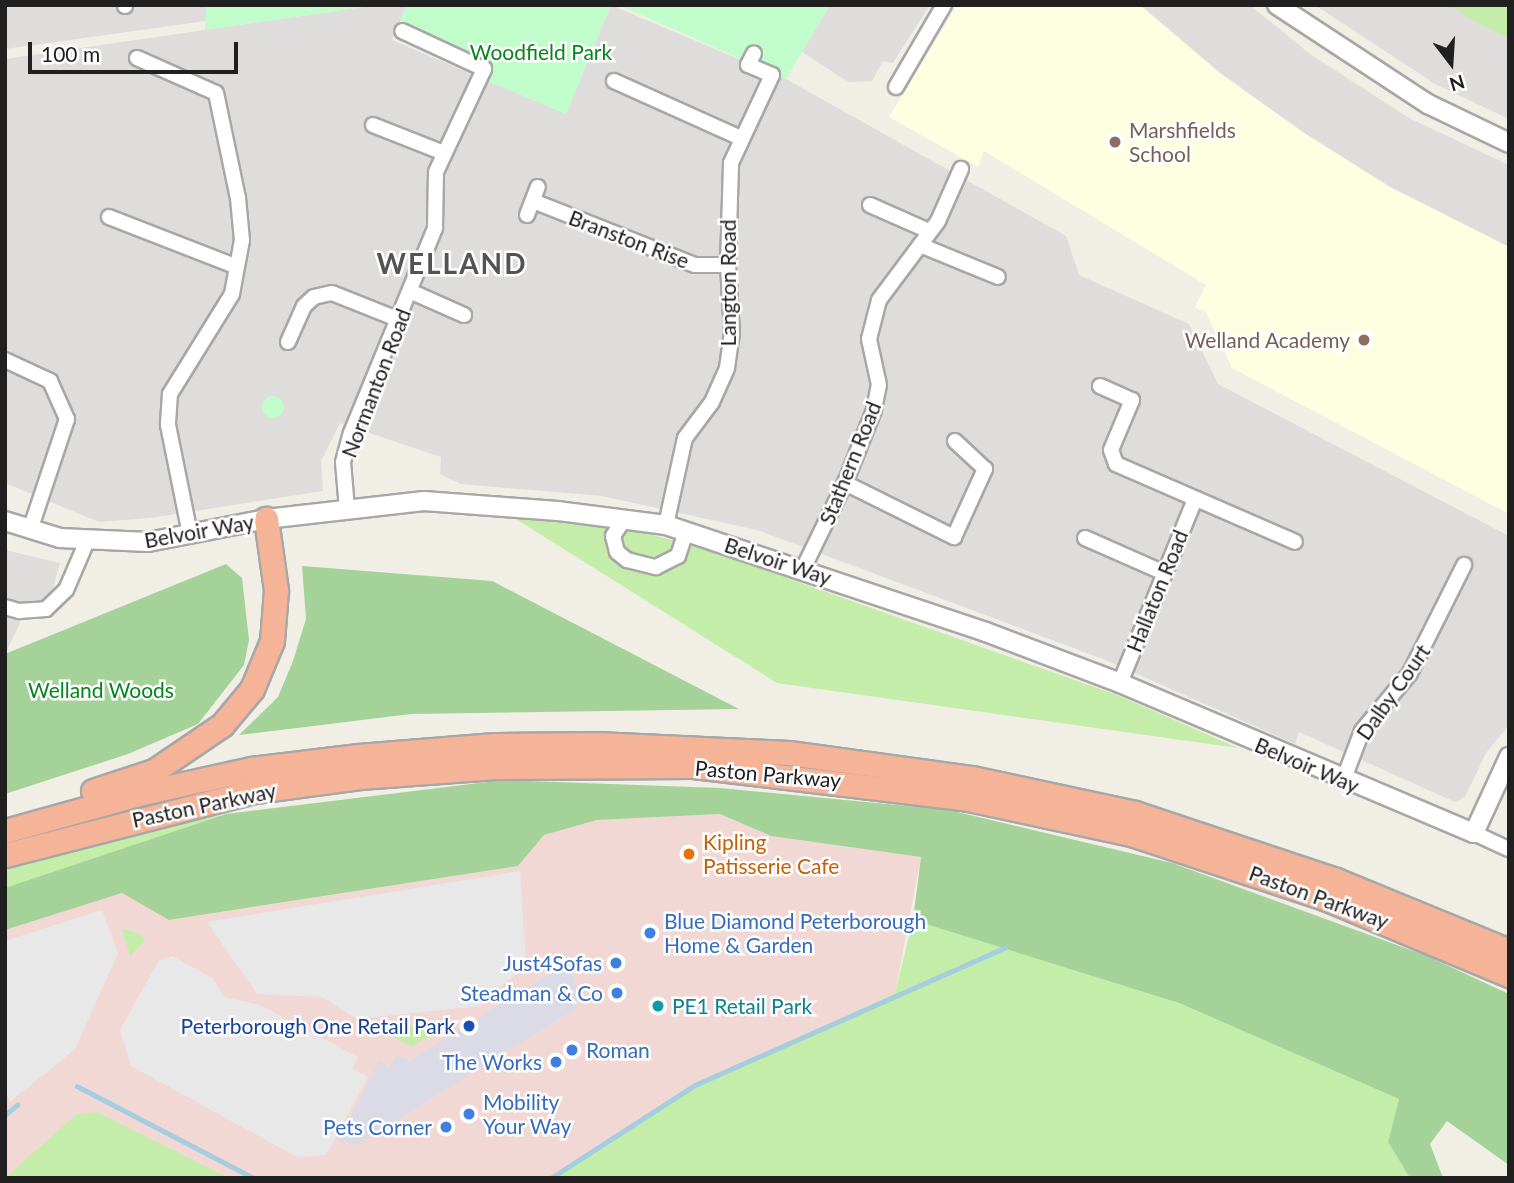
<!DOCTYPE html>
<html>
<head>
<meta charset="utf-8">
<style>
  body { margin:0 }
  #map { position:relative; width:1514px; height:1183px; overflow:hidden; background:#f1eee5; font-family:Lato,sans-serif }
  div>[style] { position:absolute }
  .residential>* { inset:0; background:#dedddc }
  .commercial>* { inset:0; background:#f2d8d4 }
  .education>* { inset:0; background:#fcffe0 }
  .grass>* { inset:0; background:#c4eda9 }
  .forest>* { inset:0; background:#a4d298 }
  .park>* { inset:0; background:#c1fccb }
  .round { border-radius:50% }
  .parking>* { inset:0; background:#e8e8e8 }
  .plaza>* { inset:0; background:#dbdae7 }
  .stream>* { height:4.5px; margin:-2.25px; padding:0 2.25px; transform-origin:2.25px; border-radius:2.25px; background:#a4cde0 }
  .roads { filter:drop-shadow(2px 0 #a7a7a7) drop-shadow(-2px 0 #a7a7a7) drop-shadow(0 2px #a7a7a7) drop-shadow(0 -2px #a7a7a7) }
  .minor>* { height:14px; margin:-7px; padding:0 7px; transform-origin:7px; border-radius:7px; background:#fff }
  .tertiary>* { height:18px; margin:-9px; padding:0 9px; transform-origin:9px; border-radius:9px; background:#fff }
  .trunk>* { height:23px; margin:-11.5px; padding:0 11.5px; transform-origin:11.5px; border-radius:11.5px; background:#f5b498 }
  .dots>* { width:19px; height:19px; translate:-50% -50%; box-sizing:border-box; border:4px solid #fff; border-radius:50% }
  span { translate:-50% -50%; white-space:nowrap; text-align:center; line-height:1.15; -webkit-text-stroke:5px #fff; paint-order:stroke }
  .park-label { font-size:21px; color:#06851c }
  .education-label { font-size:21px; color:#785e54 }
  .left { translate:0 -50%; text-align:left }
  .right { translate:-100% -50%; text-align:right }
  .street-label { font-size:21px; color:#202020 }
  .food-label { font-size:21px; color:#c56008 }
  .shop-label { font-size:21px; color:#366cbe }
  .culture-label { font-size:21px; color:#0d838f }
  .transit-label { font-size:21px; color:#164399 }
  .district-label { font-size:28px; color:#535353; font-weight:700; letter-spacing:2px }
  .frame { position:absolute; inset:0; border:7px solid #202020; pointer-events:none }
  .north { position:absolute; left:1416px; top:28px; width:70px; height:70px; -webkit-text-stroke:5px #fff; paint-order:stroke; rotate:163deg; font-size:19px; font-weight:700; line-height:28px; text-align:center; color:#202020 }
  .north::after { content:''; display:block; margin:auto; width:24px; height:32px; background:#202020; clip-path:polygon(50% 0,100% 100%,50% 72%,0 100%) }
  .scale { position:absolute; left:28px; top:42px; width:210px; height:32px; box-sizing:border-box; border:4px solid #202020; border-top:0; padding-left:9px; font-size:21px; line-height:24px; white-space:nowrap; color:#202020; -webkit-text-stroke:5px #fff; paint-order:stroke }
</style>
</head>
<body>
<div id="map">
  <div class="residential">
    <i style="clip-path:polygon(5px 5px,206px 5px,206px 21px,5px 49px)"></i>
    <i style="clip-path:polygon(377px 5px,407px 5px,392px 40px,566px 114px,611px 5px,786px 79px,1066px 236px,1079px 275px,1189px 324px,1218px 384px,1509px 536px,1509px 725px,1486px 753px,1465px 797px,1455px 802px,1299px 732px,1295px 744px,1103px 659px,757px 530px,602px 496px,461px 484px,440px 474px,441px 457px,340px 423px,321px 461px,323px 491px,150px 518px,99px 522px,5px 483px,5px 59px)"></i>
    <i style="clip-path:polygon(830px 5px,930px 5px,893px 63px,883px 61px,872px 81px,848px 82px,802px 52px)"></i>
    <i style="clip-path:polygon(1140px 5px,1250px 5px,1310px 54px,1409px 118px,1509px 165px,1509px 247px,1390px 187px,1304px 133px,1220px 73px)"></i>
    <i style="clip-path:polygon(1315px 5px,1509px 5px,1509px 119px,1435px 84px)"></i>
    <i style="clip-path:polygon(5px 550px,60px 563px,52px 591px,21px 621px,5px 654px)"></i>
  </div>
  <div class="commercial">
    <i style="clip-path:polygon(720px 814px,771px 836px,921px 857px,895px 993px,694px 1087px,554px 1178px,5px 1178px,5px 930px,122px 893px,170px 920px,518px 866px,544px 835px,597px 820px)"></i>
  </div>
  <div class="education">
    <i style="clip-path:polygon(957px 5px,1140px 5px,1220px 73px,1304px 133px,1390px 187px,1509px 247px,1509px 514px,1232px 368px,1206px 312px,1195px 307px,1206px 285px,984px 151px,978px 167px,889px 117px)"></i>
  </div>
  <div class="grass">
    <i style="clip-path:polygon(1448px 5px,1509px 5px,1509px 39px,1479px 23px)"></i>
    <i style="clip-path:polygon(505px 512px,609px 524px,699px 547px,1117px 695px,1238px 748px,777px 683px)"></i>
    <i style="clip-path:polygon(226px 814px,21px 883px,5px 888px,5px 869px,89px 843px)"></i>
    <i style="clip-path:polygon(913px 920px,1179px 1003px,1399px 1099px,1388px 1142px,1410px 1178px,554px 1178px,694px 1087px,895px 993px)"></i>
    <i style="clip-path:polygon(122px 928px,143px 935px,145px 941px,130px 956px)"></i>
    <i style="clip-path:polygon(438px 1021px,440px 1028px,412px 1047px,384px 1032px)"></i>
    <i style="clip-path:polygon(97px 1112px,229px 1178px,5px 1178px,77px 1114px)"></i>
  </div>
  <div class="forest">
    <i style="clip-path:polygon(226px 564px,242px 578px,249px 640px,244px 665px,198px 724px,128px 754px,5px 794px,5px 654px)"></i>
    <i style="clip-path:polygon(302px 566px,492px 581px,739px 709px,411px 714px,239px 735px,278px 697px,293px 661px,306px 619px)"></i>
    <i style="clip-path:polygon(504px 780px,720px 788px,949px 810px,1172px 863px,1427px 956px,1509px 994px,1509px 1165px,1447px 1121px,1430px 1144px,1443px 1178px,1410px 1178px,1388px 1142px,1399px 1099px,1179px 1003px,913px 920px,921px 857px,771px 836px,720px 814px,597px 820px,544px 835px,518px 866px,169px 920px,122px 893px,5px 930px,5px 888px,226px 814px)"></i>
  </div>
  <div class="park">
    <i style="clip-path:polygon(206px 5px,377px 5px,205px 30px)"></i>
    <i style="clip-path:polygon(407px 5px,611px 5px,566px 114px,488px 81px,493px 65px,400px 22px)"></i>
    <i style="clip-path:polygon(619px 5px,830px 5px,786px 79px)"></i>
    <i class="round" style="left:262px;top:396px;width:22px;height:22px"></i>
  </div>
  <div class="parking">
    <i style="clip-path:polygon(520px 871px,526px 966px,478px 1006px,357px 1019px,322px 997px,257px 994px,207px 922px)"></i>
    <i style="clip-path:polygon(102px 910px,118px 953px,75px 1049px,10px 1102px,5px 1087px,5px 941px)"></i>
    <i style="clip-path:polygon(172px 956px,212px 978px,224px 997px,260px 1005px,358px 1057px,352px 1069px,368px 1077px,326px 1155px,297px 1157px,131px 1066px,120px 1030px,158px 962px)"></i>
  </div>
  <div class="plaza">
    <i style="clip-path:polygon(550px 973px,574px 973px,578px 1007px,358px 1144px,338px 1142px,379px 1061px,389px 1067px,397px 1055px,410px 1061px)"></i>
  </div>
  <div class="stream">
    <i style="left:77px;top:1086px;width:199px;rotate:27.5deg"></i>
    <i style="left:5px;top:1115px;width:16px;rotate:-40deg"></i>
    <i style="left:551px;top:1178px;width:171px;rotate:-32.9deg"></i>
    <i style="left:695px;top:1085px;width:338px;rotate:-23.9deg"></i>
  </div>
  <div class="roads">
    <div class="minor">
      <i style="left:125px;top:6px;width:1px;rotate:-90deg"></i>
      <i style="left:137px;top:58px;width:86px;rotate:23.9deg"></i>
      <i style="left:216px;top:93px;width:107px;rotate:78.2deg"></i>
      <i style="left:238px;top:198px;width:42px;rotate:84.6deg"></i>
      <i style="left:242px;top:240px;width:55px;rotate:100.5deg"></i>
      <i style="left:232px;top:294px;width:118px;rotate:121.8deg"></i>
      <i style="left:170px;top:394px;width:31px;rotate:94deg"></i>
      <i style="left:168px;top:425px;width:111px;rotate:78.6deg"></i>
      <i style="left:614px;top:81px;width:139px;rotate:24.2deg"></i>
      <i style="left:896px;top:87px;width:95px;rotate:-59.7deg"></i>
      <i style="left:373px;top:125px;width:76px;rotate:21.5deg"></i>
      <i style="left:533px;top:201px;width:174px;rotate:21.6deg"></i>
      <i style="left:695px;top:265px;width:33px"></i>
      <i style="left:870px;top:205px;width:64px;rotate:23.8deg"></i>
      <i style="left:527px;top:215px;width:30px;rotate:-69deg"></i>
      <i style="left:109px;top:217px;width:135px;rotate:21.3deg"></i>
      <i style="left:920px;top:245px;width:84px;rotate:22.3deg"></i>
      <i style="left:412px;top:292px;width:57px;rotate:23.9deg"></i>
      <i style="left:288px;top:342px;width:39px;rotate:-66deg"></i>
      <i style="left:304px;top:306px;width:13px;rotate:-42deg"></i>
      <i style="left:314px;top:297px;width:18px;rotate:-13deg"></i>
      <i style="left:332px;top:293px;width:73px;rotate:21.7deg"></i>
      <i style="left:5px;top:360px;width:50px;rotate:25deg"></i>
      <i style="left:50px;top:381px;width:42px;rotate:65.9deg"></i>
      <i style="left:67px;top:419px;width:117px;rotate:108.4deg"></i>
      <i style="left:1100px;top:386px;width:35px;rotate:24deg"></i>
      <i style="left:1132px;top:400px;width:54px;rotate:112.8deg"></i>
      <i style="left:1111px;top:450px;width:15px;rotate:70deg"></i>
      <i style="left:1116px;top:464px;width:195px;rotate:23.5deg"></i>
      <i style="left:845px;top:483px;width:122px;rotate:26.4deg"></i>
      <i style="left:954px;top:537px;width:75px;rotate:-65.5deg"></i>
      <i style="left:985px;top:469px;width:41px;rotate:-137deg"></i>
      <i style="left:347px;top:509px;width:47px;rotate:-94.9deg"></i>
      <i style="left:343px;top:462px;width:30px;rotate:-75deg"></i>
      <i style="left:351px;top:433px;width:222px;rotate:-67.7deg"></i>
      <i style="left:435px;top:228px;width:56px;rotate:-89deg"></i>
      <i style="left:436px;top:172px;width:114px;rotate:-65deg"></i>
      <i style="left:484px;top:69px;width:90px;rotate:-155.1deg"></i>
      <i style="left:623px;top:521px;width:18px;rotate:124deg"></i>
      <i style="left:613px;top:536px;width:16px;rotate:76deg"></i>
      <i style="left:617px;top:552px;width:13px;rotate:39deg"></i>
      <i style="left:627px;top:560px;width:30px;rotate:14deg"></i>
      <i style="left:656px;top:567px;width:25px;rotate:-27deg"></i>
      <i style="left:678px;top:556px;width:26px;rotate:-72deg"></i>
      <i style="left:666px;top:525px;width:89px;rotate:-77.7deg"></i>
      <i style="left:685px;top:438px;width:45px;rotate:-53.1deg"></i>
      <i style="left:712px;top:402px;width:37px;rotate:-66deg"></i>
      <i style="left:727px;top:368px;width:34px;rotate:-82deg"></i>
      <i style="left:732px;top:334px;width:69px;rotate:-93.3deg"></i>
      <i style="left:728px;top:265px;width:102px;rotate:-88.3deg"></i>
      <i style="left:731px;top:163px;width:97px;rotate:-65deg"></i>
      <i style="left:772px;top:75px;width:26px;rotate:-157deg"></i>
      <i style="left:748px;top:65px;width:13px;rotate:-63deg"></i>
      <i style="left:1085px;top:538px;width:84px;rotate:23.8deg"></i>
      <i style="left:803px;top:569px;width:96px;rotate:-64deg"></i>
      <i style="left:845px;top:483px;width:79px;rotate:-68.3deg"></i>
      <i style="left:874px;top:410px;width:25px;rotate:-79deg"></i>
      <i style="left:879px;top:385px;width:47px;rotate:-102.3deg"></i>
      <i style="left:869px;top:339px;width:40px;rotate:-75.6deg"></i>
      <i style="left:879px;top:300px;width:99px;rotate:-53.2deg"></i>
      <i style="left:938px;top:221px;width:57px;rotate:-66.1deg"></i>
      <i style="left:5px;top:607px;width:15px;rotate:16deg"></i>
      <i style="left:19px;top:611px;width:27px;rotate:-4deg"></i>
      <i style="left:46px;top:609px;width:28px;rotate:-44deg"></i>
      <i style="left:66px;top:590px;width:53px;rotate:-66.8deg"></i>
      <i style="left:1120px;top:683px;width:199px;rotate:-67.8deg"></i>
      <i style="left:1343px;top:781px;width:53px;rotate:-69.2deg"></i>
      <i style="left:1362px;top:731px;width:75px;rotate:-50.4deg"></i>
      <i style="left:1410px;top:673px;width:121px;rotate:-63.4deg"></i>
      <i style="left:1474px;top:833px;width:38px;rotate:25deg"></i>
    </div>
    <div class="tertiary">
      <i style="left:1277px;top:5px;width:181px;rotate:33.3deg"></i>
      <i style="left:1428px;top:104px;width:90px;rotate:25.7deg"></i>
      <i style="left:5px;top:521px;width:58px;rotate:17.2deg"></i>
      <i style="left:60px;top:538px;width:88px;rotate:2.6deg"></i>
      <i style="left:148px;top:542px;width:120px;rotate:-11deg"></i>
      <i style="left:266px;top:519px;width:159px;rotate:-6.5deg"></i>
      <i style="left:424px;top:501px;width:134px;rotate:4.3deg"></i>
      <i style="left:558px;top:511px;width:109px;rotate:7.4deg"></i>
      <i style="left:666px;top:525px;width:337px;rotate:18.5deg"></i>
      <i style="left:986px;top:632px;width:143px;rotate:20.8deg"></i>
      <i style="left:1120px;top:683px;width:384px;rotate:23deg"></i>
      <i style="left:1474px;top:833px;width:84px;rotate:-65.3deg"></i>
    </div>
    <div class="trunk">
      <i style="left:93px;top:791px;width:64px;rotate:-18.2deg"></i>
      <i style="left:154px;top:771px;width:82px;rotate:-34.1deg"></i>
      <i style="left:222px;top:725px;width:47px;rotate:-50.2deg"></i>
      <i style="left:252px;top:689px;width:52px;rotate:-67.4deg"></i>
      <i style="left:272px;top:641px;width:51px;rotate:-85.5deg"></i>
      <i style="left:276px;top:590px;width:72px;rotate:-98deg"></i>
      <i style="left:5px;top:831px;width:138px;rotate:-15.5deg"></i>
      <i style="left:138px;top:794px;width:116px;rotate:-12.5deg"></i>
      <i style="left:251px;top:769px;width:108px;rotate:-6.9deg"></i>
      <i style="left:358px;top:756px;width:137px;rotate:-4.6deg"></i>
      <i style="left:495px;top:745px;width:102px;rotate:-0.6deg"></i>
      <i style="left:597px;top:744px;width:192px;rotate:2.7deg"></i>
      <i style="left:789px;top:753px;width:185px;rotate:7.8deg"></i>
      <i style="left:972px;top:778px;width:167px;rotate:12.1deg"></i>
      <i style="left:1135px;top:813px;width:212px;rotate:18.4deg"></i>
      <i style="left:1336px;top:880px;width:187px;rotate:22.3deg"></i>
      <i style="left:5px;top:855px;width:258px;rotate:-14.4deg"></i>
      <i style="left:255px;top:791px;width:106px;rotate:-7.6deg"></i>
      <i style="left:360px;top:777px;width:136px;rotate:-4.2deg"></i>
      <i style="left:496px;top:767px;width:197px;rotate:-0.3deg"></i>
      <i style="left:693px;top:766px;width:277px;rotate:6.8deg"></i>
      <i style="left:968px;top:799px;width:167px;rotate:12.1deg"></i>
      <i style="left:1131px;top:834px;width:206px;rotate:18.3deg"></i>
      <i style="left:1327px;top:899px;width:197px;rotate:22.7deg"></i>
    </div>
  </div>
  <div class="dots">
    <i style="left:1115px;top:142px;background:#8d6e63"></i>
    <i style="left:1364px;top:340px;background:#8d6e63"></i>
    <i style="left:689px;top:854px;background:#e8710a"></i>
    <i style="left:650px;top:933px;background:#3f7fe0"></i>
    <i style="left:616px;top:963px;background:#3f7fe0"></i>
    <i style="left:617px;top:993px;background:#3f7fe0"></i>
    <i style="left:658px;top:1006px;background:#0f9aa8"></i>
    <i style="left:469px;top:1026px;background:#1a4fb4"></i>
    <i style="left:572px;top:1050px;background:#3f7fe0"></i>
    <i style="left:556px;top:1062px;background:#3f7fe0"></i>
    <i style="left:469px;top:1114px;background:#3f7fe0"></i>
    <i style="left:446px;top:1127px;background:#3f7fe0"></i>
  </div>
  <div class="park-label">
    <span style="left:541px;top:52px">Woodfield Park</span>
    <span style="left:101px;top:690px">Welland Woods</span>
  </div>
  <div class="education-label">
    <span class="left" style="left:1129px;top:142px">Marshfields<br>School</span>
    <span class="right" style="left:1350px;top:340px">Welland Academy</span>
  </div>
  <div class="street-label">
    <span style="left:629px;top:239px;rotate:21deg">Branston Rise</span>
    <span style="left:728px;top:283px;rotate:-90deg">Langton Road</span>
    <span style="left:376px;top:383px;rotate:-69deg">Normanton Road</span>
    <span style="left:850px;top:463px;rotate:-68deg">Stathern Road</span>
    <span style="left:199px;top:531px;rotate:-10deg">Belvoir Way</span>
    <span style="left:778px;top:561px;rotate:18deg">Belvoir Way</span>
    <span style="left:1157px;top:591px;rotate:-68deg">Hallaton Road</span>
    <span style="left:1393px;top:692px;rotate:-55deg">Dalby Court</span>
    <span style="left:1307px;top:765px;rotate:23deg">Belvoir Way</span>
    <span style="left:768px;top:774px;rotate:5deg">Paston Parkway</span>
    <span style="left:204px;top:805px;rotate:-12deg">Paston Parkway</span>
    <span style="left:1319px;top:897px;rotate:20deg">Paston Parkway</span>
  </div>
  <div class="food-label">
    <span class="left" style="left:703px;top:854px">Kipling<br>Patisserie Cafe</span>
  </div>
  <div class="shop-label">
    <span class="left" style="left:664px;top:933px">Blue Diamond Peterborough<br>Home &amp; Garden</span>
    <span class="right" style="left:602px;top:963px">Just4Sofas</span>
    <span class="right" style="left:603px;top:993px">Steadman &amp; Co</span>
    <span class="left" style="left:586px;top:1050px">Roman</span>
    <span class="right" style="left:542px;top:1062px">The Works</span>
    <span class="left" style="left:483px;top:1114px">Mobility<br>Your Way</span>
    <span class="right" style="left:432px;top:1127px">Pets Corner</span>
  </div>
  <div class="culture-label">
    <span class="left" style="left:672px;top:1006px">PE1 Retail Park</span>
  </div>
  <div class="transit-label">
    <span class="right" style="left:455px;top:1026px">Peterborough One Retail Park</span>
  </div>
  <div class="district-label">
    <span style="left:452px;top:263px">WELLAND</span>
  </div>
  <div class="frame"></div>
  <div class="north">N</div>
  <div class="scale">100 m</div>
</div>
</body>
</html>
